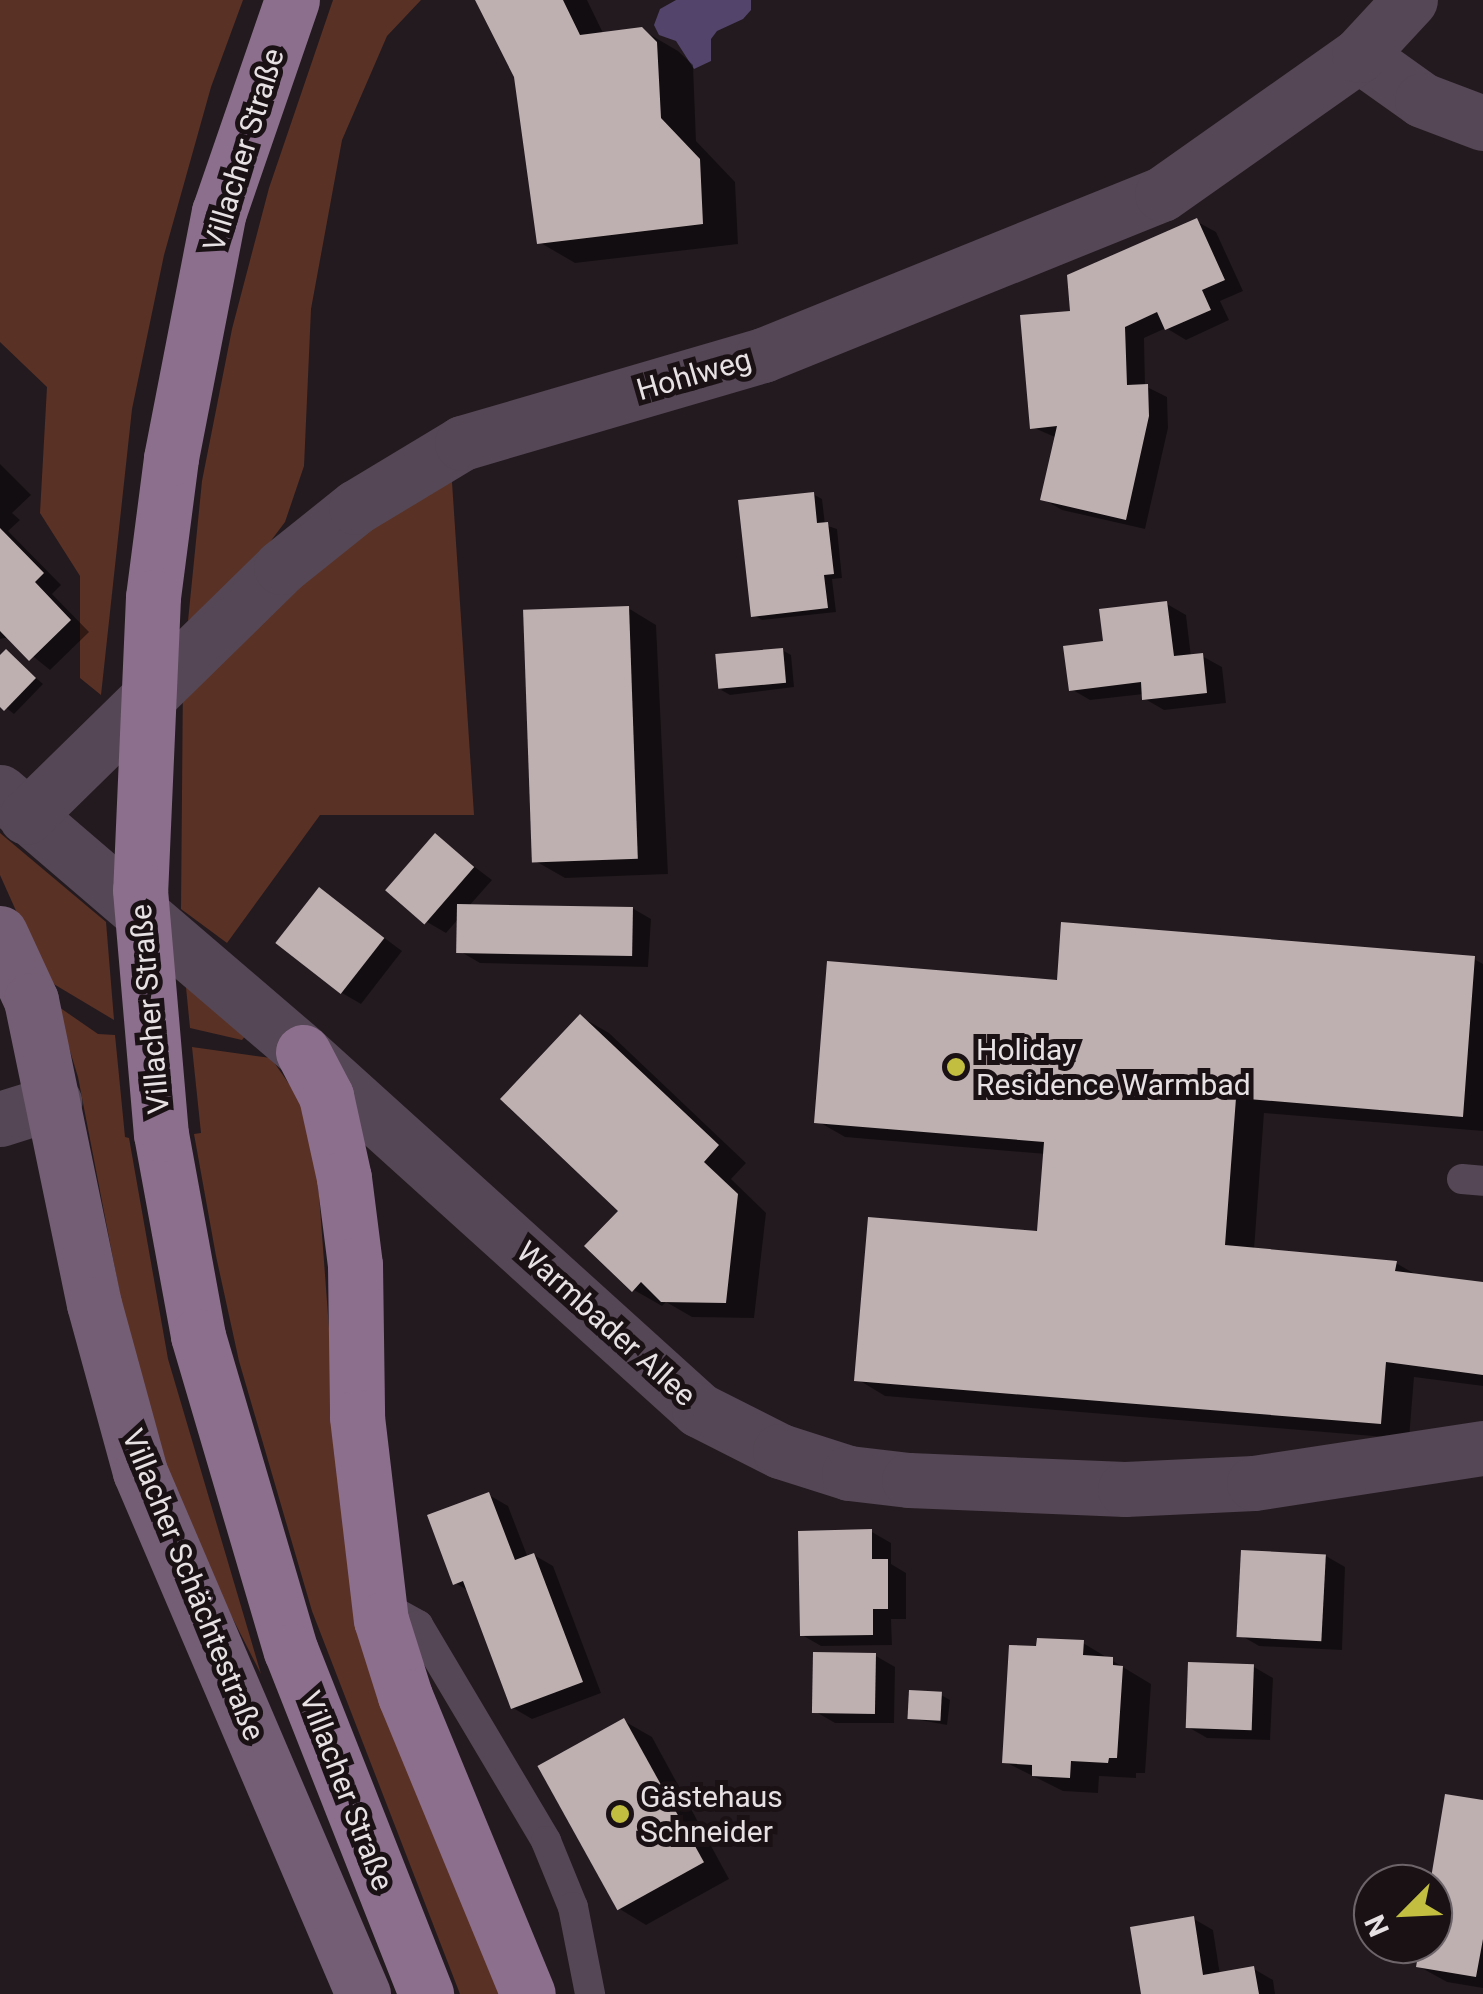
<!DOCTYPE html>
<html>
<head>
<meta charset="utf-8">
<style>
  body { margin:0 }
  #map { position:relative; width:1483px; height:1994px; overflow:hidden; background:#231a1f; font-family:Roboto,sans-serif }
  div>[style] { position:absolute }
  .green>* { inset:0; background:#5a3125 }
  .water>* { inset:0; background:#53446c }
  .shadow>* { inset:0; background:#0007 }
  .building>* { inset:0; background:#beb0b1; transform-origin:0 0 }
  .lane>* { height:30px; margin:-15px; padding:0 15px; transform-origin:15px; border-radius:15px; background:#554755 }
  .street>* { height:55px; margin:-27.5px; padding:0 27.5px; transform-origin:27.5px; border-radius:27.5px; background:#554755 }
  .secondary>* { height:55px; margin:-27.5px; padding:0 27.5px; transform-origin:27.5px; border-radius:27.5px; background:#745e75 }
  .primary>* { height:55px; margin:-27.5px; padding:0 27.5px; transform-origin:27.5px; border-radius:27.5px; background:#8c6f8d }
  .primary-bridge>* { height:55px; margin:-27.5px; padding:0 27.5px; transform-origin:27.5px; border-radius:27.5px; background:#8c6f8d }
  .dots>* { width:28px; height:28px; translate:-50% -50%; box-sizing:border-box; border:5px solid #1a1115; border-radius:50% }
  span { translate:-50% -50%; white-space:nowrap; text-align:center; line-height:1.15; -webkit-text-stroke:10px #1a1115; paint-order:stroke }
  .street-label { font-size:30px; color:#e7e1e4 }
  .poi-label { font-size:30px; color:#e7e1e4 }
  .left { translate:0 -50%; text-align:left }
  .north { position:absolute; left:1353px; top:1864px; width:100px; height:100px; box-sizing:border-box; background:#1a1115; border:2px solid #6c6468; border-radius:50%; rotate:246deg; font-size:28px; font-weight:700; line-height:40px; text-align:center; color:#e7e1e4 }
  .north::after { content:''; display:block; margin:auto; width:35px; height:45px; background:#c1be40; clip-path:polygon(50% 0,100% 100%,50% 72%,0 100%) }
</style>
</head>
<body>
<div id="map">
  <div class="green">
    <i style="clip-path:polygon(0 0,243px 0,211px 87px,164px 255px,132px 409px,101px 695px,80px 678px,80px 576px,40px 513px,47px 387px,0 342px)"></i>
    <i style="clip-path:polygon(333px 0,421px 0,387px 36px,342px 140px,311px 309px,304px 466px,285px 522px,246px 574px,188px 621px,202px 481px,232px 329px,269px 188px)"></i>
    <i style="clip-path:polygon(451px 467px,474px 815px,320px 815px,227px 943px,181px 909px,183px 677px)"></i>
    <i style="clip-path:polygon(0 833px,106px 922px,114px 1020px,47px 980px,0 875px)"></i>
    <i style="clip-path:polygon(186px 987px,246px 1035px,242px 1040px,190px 1028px)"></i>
    <i style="clip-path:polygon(56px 1005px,98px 1034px,115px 1035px,125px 1137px,129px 1138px,168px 1359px,261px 1674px,207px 1568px,152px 1430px,129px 1341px,78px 1077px)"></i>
    <i style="clip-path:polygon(192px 1047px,271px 1058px,305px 1107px,317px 1168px,331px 1355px,507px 1994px,460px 1994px,312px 1611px,239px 1361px,216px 1256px,194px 1134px,201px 1133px)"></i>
  </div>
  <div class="water">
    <i style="clip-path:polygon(676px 0,751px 0,751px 10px,743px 19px,717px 31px,711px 39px,711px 61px,694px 69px,676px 41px,659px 35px,654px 25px,660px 9px)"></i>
  </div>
  <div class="shadow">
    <i style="clip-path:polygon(478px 0,587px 0,604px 35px,642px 30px,678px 51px,693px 65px,696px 141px,735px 182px,738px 244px,575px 263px,539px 242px,516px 77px)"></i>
    <i style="clip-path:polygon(1196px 221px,1216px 232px,1243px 291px,1220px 301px,1229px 320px,1186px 340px,1166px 328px,1144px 338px,1145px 386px,1167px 397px,1168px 428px,1145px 529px,1062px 510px,1043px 499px,1057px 438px,1032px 427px,1072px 313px)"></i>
    <i style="clip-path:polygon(0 464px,31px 495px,12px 513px,20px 520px,8px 531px,61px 585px,52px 594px,89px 632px,50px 670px,9px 637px,0 639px)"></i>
    <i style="clip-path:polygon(813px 494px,822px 499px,825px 525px,837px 529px,842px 578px,832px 579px,836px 612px,762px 620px,753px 615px)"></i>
    <i style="clip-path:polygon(1167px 604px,1186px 615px,1191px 657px,1202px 656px,1222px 667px,1226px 703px,1164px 710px,1145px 699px,1144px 694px,1090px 700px,1071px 689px,1106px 643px)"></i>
    <i style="clip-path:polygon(628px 608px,656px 625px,668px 874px,565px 878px,537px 862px)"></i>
    <i style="clip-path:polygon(782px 650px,791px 655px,794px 687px,730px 695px,721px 690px)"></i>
    <i style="clip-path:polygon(6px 652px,43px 684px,14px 714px,0 703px,0 659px)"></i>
    <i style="clip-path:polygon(435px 837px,492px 880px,469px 906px,632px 908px,651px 919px,648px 967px,480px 963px,461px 952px,460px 917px,446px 933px,427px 922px)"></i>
    <i style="clip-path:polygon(320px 890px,402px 951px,361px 1004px,342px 993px)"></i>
    <i style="clip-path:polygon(1474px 959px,1483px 964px,1483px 1131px,1264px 1113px,1254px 1250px,1396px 1263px,1420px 1277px,1483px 1286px,1483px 1386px,1414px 1377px,1409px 1439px,885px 1396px,857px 1379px,1039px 1234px,1046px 1154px,845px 1137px,817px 1121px,1059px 983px)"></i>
    <i style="clip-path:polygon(581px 1017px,609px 1033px,746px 1163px,731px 1179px,766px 1213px,754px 1318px,692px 1317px,666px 1302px,662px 1306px,634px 1290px,588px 1246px,622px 1211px)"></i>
    <i style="clip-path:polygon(489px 1495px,508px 1506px,528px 1558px,534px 1555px,553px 1566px,601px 1693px,532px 1719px,513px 1708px,469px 1591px,455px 1583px)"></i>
    <i style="clip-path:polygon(872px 1532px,891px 1543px,891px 1564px,906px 1573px,906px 1619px,891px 1619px,892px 1645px,821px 1646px,802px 1635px)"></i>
    <i style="clip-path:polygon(1326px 1556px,1345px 1567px,1342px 1650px,1259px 1646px,1240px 1635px)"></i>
    <i style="clip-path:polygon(1083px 1643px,1151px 1684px,1145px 1773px,1136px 1773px,1136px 1778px,1099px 1776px,1098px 1793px,1063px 1791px,1005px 1762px,1038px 1649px)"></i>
    <i style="clip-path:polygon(876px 1656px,895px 1667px,894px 1723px,835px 1723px,816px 1712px)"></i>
    <i style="clip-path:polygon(1254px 1667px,1273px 1678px,1270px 1740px,1207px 1738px,1188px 1727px)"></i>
    <i style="clip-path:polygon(941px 1695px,950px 1700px,947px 1725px,909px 1718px)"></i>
    <i style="clip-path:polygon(624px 1721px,652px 1737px,729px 1879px,646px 1925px,618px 1908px)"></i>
    <i style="clip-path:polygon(1483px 1803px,1483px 1988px,1447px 1982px,1418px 1966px,1422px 1944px,1433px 1944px)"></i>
    <i style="clip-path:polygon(1194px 1919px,1213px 1930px,1220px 1975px,1254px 1969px,1273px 1980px,1275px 1994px,1143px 1994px)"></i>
  </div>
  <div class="building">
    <i style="clip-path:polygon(475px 0,563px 0,580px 35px,642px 27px,657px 42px,661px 118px,700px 159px,703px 224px,537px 244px,514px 77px)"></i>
    <i style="clip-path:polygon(1197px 218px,1225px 280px,1202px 290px,1211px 310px,1165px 330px,1157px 312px,1125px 327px,1127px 385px,1148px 384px,1149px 416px,1126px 520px,1040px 500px,1057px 426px,1030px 429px,1020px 315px,1070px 311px,1067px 275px)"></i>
    <i style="clip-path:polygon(814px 492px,817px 523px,828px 522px,834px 574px,824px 575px,828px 608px,751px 617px,738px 500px)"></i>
    <i style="clip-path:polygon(0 528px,44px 573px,35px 582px,71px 620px,29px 661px,0 631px)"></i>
    <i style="clip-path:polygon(1167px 601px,1174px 656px,1203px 653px,1207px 693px,1142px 700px,1141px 682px,1069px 691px,1063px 646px,1103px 641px,1099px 609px)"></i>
    <i style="left:629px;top:606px;width:253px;height:106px;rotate:88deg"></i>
    <i style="left:783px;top:648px;width:35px;height:68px;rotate:85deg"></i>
    <i style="clip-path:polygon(6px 649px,36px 678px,4px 711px,0 707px,0 655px)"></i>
    <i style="left:435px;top:833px;width:52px;height:76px;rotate:41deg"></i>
    <i style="left:319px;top:887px;width:83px;height:71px;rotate:38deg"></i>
    <i style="left:457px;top:904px;width:176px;height:49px;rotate:1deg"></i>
    <i style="clip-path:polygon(1061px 922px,1475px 956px,1463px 1117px,1236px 1098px,1225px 1245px,1397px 1261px,1395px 1271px,1483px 1282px,1483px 1375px,1386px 1362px,1381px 1424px,854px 1381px,868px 1217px,1037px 1231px,1044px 1142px,814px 1123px,827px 961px,1057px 980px)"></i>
    <i style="clip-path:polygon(580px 1014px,719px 1145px,704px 1162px,738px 1194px,726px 1303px,661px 1302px,641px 1282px,632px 1292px,584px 1246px,618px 1211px,500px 1099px)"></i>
    <i style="clip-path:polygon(489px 1492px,515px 1560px,534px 1553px,583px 1682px,511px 1709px,463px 1581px,453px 1585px,427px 1515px)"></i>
    <i style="clip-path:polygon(872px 1529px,872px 1559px,888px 1559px,888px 1609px,873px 1609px,873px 1635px,800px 1636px,798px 1531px)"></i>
    <i style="left:1241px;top:1550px;width:85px;height:87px;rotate:3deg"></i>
    <i style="clip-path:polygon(1037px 1638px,1084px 1640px,1083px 1655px,1113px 1657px,1113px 1665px,1123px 1666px,1117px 1758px,1109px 1758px,1108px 1763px,1071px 1761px,1070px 1778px,1032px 1776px,1032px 1765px,1002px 1763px,1009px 1645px,1036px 1646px)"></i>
    <i style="left:813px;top:1652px;width:63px;height:61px;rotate:1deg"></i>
    <i style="left:1188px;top:1662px;width:66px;height:66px;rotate:2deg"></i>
    <i style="left:909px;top:1690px;width:33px;height:29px;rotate:3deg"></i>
    <i style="left:624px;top:1718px;width:165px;height:99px;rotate:61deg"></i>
    <i style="clip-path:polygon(1445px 1794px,1483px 1800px,1483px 1939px,1476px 1977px,1416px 1967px,1420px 1944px,1433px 1944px,1430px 1884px)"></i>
    <i style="clip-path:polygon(1194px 1916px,1203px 1975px,1254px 1966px,1259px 1994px,1141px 1994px,1130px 1927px)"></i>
  </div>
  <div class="lane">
    <i style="left:1462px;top:1179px;width:21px;rotate:5deg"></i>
    <i style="left:378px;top:1603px;width:46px;rotate:28.8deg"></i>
    <i style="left:418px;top:1625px;width:251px;rotate:59.3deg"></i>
    <i style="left:546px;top:1841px;width:71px;rotate:67.8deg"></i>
    <i style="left:573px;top:1907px;width:89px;rotate:78.9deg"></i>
  </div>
  <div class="street">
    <i style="left:1359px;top:55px;width:77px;rotate:35.5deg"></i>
    <i style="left:1422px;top:100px;width:65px;rotate:20.7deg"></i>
    <i style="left:0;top:792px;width:399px;rotate:40.6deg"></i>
    <i style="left:303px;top:1052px;width:534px;rotate:42.11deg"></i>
    <i style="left:699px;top:1410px;width:91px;rotate:26.8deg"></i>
    <i style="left:780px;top:1451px;width:72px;rotate:17.7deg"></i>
    <i style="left:849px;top:1473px;width:60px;rotate:6.7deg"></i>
    <i style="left:909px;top:1480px;width:216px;rotate:2.4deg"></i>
    <i style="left:1125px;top:1489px;width:129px;rotate:-2.7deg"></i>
    <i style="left:1254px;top:1483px;width:232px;rotate:-8.7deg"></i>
    <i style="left:26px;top:817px;width:357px;rotate:-44.4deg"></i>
    <i style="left:281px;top:567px;width:96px;rotate:-38.7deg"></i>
    <i style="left:356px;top:507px;width:124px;rotate:-31.1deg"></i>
    <i style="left:462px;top:443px;width:314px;rotate:-16.3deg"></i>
    <i style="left:763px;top:355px;width:430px;rotate:-22deg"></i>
    <i style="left:1162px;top:194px;width:241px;rotate:-35.2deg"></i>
    <i style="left:1359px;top:55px;width:75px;rotate:-47.2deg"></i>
    <i style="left:0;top:1119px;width:57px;rotate:-17.5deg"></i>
  </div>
  <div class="secondary">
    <i style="left:0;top:933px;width:74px;rotate:65.2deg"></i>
    <i style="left:31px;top:1000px;width:310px;rotate:78.3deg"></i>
    <i style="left:94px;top:1304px;width:174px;rotate:74.7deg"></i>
    <i style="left:140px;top:1472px;width:568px;rotate:66.87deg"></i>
  </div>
  <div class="primary">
    <i style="left:153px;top:597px;width:140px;rotate:-82.6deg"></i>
    <i style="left:171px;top:458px;width:251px;rotate:-79deg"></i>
    <i style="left:219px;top:212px;width:224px;rotate:-71deg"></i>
    <i style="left:303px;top:1052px;width:50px;rotate:62.4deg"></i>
    <i style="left:326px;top:1096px;width:84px;rotate:77.6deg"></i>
    <i style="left:344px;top:1178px;width:88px;rotate:82.8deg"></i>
    <i style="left:355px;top:1265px;width:152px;rotate:89.2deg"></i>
    <i style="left:357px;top:1417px;width:204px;rotate:83.3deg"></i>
    <i style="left:381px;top:1620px;width:80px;rotate:72.5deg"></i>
    <i style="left:405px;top:1696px;width:322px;rotate:67.6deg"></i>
    <i style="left:161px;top:1134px;width:205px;rotate:79.6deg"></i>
    <i style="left:198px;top:1336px;width:328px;rotate:73.6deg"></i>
    <i style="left:291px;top:1651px;width:369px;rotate:68.5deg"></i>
  </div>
  <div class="primary-bridge">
    <i style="left:153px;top:597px;width:293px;rotate:92.5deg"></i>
    <i style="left:140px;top:890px;width:245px;rotate:85.1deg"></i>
  </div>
  <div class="dots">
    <i style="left:956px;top:1067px;background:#c1be40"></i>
    <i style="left:620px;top:1814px;background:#c1be40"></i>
  </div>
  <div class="street-label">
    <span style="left:244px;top:150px;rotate:-73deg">Villacher Straße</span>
    <span style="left:694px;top:375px;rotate:-16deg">Hohlweg</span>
    <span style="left:150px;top:1009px;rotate:-95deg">Villacher Straße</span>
    <span style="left:606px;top:1324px;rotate:42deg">Warmbader Allee</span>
    <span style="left:193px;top:1585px;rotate:68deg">Villacher Schächtestraße</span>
    <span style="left:346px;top:1791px;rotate:69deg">Villacher Straße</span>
  </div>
  <div class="poi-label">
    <span class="left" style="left:976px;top:1067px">Holiday<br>Residence Warmbad</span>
    <span class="left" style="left:640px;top:1814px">Gästehaus<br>Schneider</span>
  </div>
  <div class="north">N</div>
</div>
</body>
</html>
